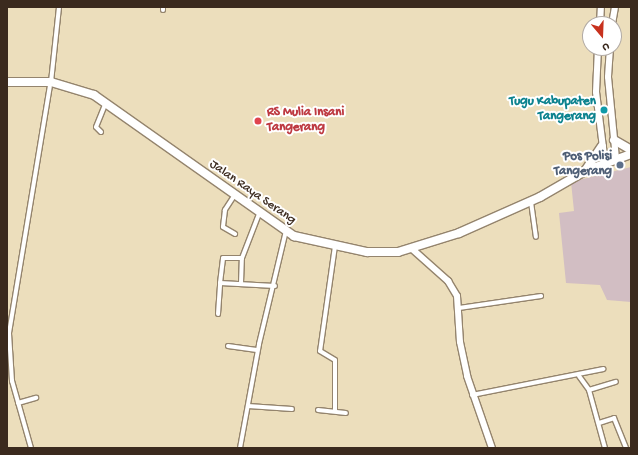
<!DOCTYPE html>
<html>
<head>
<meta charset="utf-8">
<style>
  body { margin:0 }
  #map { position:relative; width:638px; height:455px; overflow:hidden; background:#ecdebc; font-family:"Gochi Hand",sans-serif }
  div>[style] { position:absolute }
  .industrial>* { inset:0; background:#d2bec3 }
  .roads { filter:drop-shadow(1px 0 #94846d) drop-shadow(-1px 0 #94846d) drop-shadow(0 1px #94846d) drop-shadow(0 -1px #94846d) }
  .street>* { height:4px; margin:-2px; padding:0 2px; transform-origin:2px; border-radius:2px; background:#fff }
  .secondary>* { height:6px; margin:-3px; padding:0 3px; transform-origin:3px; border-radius:3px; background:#fff }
  .highway>* { height:8px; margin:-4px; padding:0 4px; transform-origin:4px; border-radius:4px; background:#fff }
  .dots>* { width:11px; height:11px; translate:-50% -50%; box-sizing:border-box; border:2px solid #fff; border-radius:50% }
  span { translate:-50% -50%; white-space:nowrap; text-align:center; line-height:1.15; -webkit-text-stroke:4px #fff; paint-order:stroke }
  .culture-label { font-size:13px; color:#0d838f; font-weight:700 }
  .right { translate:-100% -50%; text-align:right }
  .health-label { font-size:13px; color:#be3a42; font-weight:700 }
  .left { translate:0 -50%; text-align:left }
  .service-label { font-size:13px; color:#4e5e75; font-weight:700 }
  .street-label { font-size:13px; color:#3b2a1e }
  .frame { position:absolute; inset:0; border:8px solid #3b2a1e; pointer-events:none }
  .north { position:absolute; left:582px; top:16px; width:40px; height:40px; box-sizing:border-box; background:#fff; border:1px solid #b1aaa5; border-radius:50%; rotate:161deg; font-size:11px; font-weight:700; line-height:16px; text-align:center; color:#3b2a1e }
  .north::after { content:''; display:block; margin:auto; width:14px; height:18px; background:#c8321e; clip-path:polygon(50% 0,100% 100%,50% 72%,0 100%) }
</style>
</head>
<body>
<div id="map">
  <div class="industrial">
    <i style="clip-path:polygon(631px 167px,631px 302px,607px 300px,600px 285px,566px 283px,559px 213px,574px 211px,571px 182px)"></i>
  </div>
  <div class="roads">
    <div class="street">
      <i style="left:163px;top:7px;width:3px;rotate:90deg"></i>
      <i style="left:51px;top:82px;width:75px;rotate:-83.9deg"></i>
      <i style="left:101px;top:132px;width:7px;rotate:-135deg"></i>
      <i style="left:96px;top:127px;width:27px;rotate:-68deg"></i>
      <i style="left:234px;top:196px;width:17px;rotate:123deg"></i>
      <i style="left:225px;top:210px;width:17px;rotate:97deg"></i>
      <i style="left:223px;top:227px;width:14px;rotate:30deg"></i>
      <i style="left:531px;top:202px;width:35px;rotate:82deg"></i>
      <i style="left:335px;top:246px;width:106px;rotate:98.1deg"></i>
      <i style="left:320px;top:351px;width:17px;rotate:31deg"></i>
      <i style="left:335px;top:360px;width:51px;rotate:90deg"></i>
      <i style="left:220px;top:283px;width:25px;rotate:-83deg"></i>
      <i style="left:223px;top:258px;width:19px"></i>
      <i style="left:241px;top:283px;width:25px;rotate:-88deg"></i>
      <i style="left:242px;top:258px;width:47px;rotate:-68.9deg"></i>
      <i style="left:459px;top:308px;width:83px;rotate:-8.3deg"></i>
      <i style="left:218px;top:314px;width:31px;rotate:-86deg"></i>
      <i style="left:220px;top:283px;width:55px;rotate:3.1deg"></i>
      <i style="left:228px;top:346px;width:29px;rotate:8deg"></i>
      <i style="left:579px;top:376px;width:17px;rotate:54deg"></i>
      <i style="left:589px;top:390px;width:60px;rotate:74.6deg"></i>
      <i style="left:589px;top:390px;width:28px;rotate:-17deg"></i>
      <i style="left:472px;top:395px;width:134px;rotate:-11.2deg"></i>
      <i style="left:18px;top:403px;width:19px;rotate:-16deg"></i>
      <i style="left:248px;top:406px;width:44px;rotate:3.9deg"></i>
      <i style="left:318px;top:410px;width:28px;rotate:6deg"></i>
      <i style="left:599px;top:423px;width:16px;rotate:-18deg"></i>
      <i style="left:614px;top:418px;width:32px;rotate:68deg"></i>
      <i style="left:31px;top:448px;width:70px;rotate:-105.8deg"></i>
      <i style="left:12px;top:381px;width:48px;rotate:-93.6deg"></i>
      <i style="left:9px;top:333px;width:250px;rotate:-80.6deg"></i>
      <i style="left:240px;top:448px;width:106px;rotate:-79.6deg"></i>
      <i style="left:259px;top:344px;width:116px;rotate:-76.6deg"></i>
    </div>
    <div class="secondary">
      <i style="left:600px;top:24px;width:17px;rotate:-87deg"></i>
      <i style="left:612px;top:24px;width:17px;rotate:-80deg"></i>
      <i style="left:598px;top:48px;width:44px;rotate:92.6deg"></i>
      <i style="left:596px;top:92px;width:72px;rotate:82.8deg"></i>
      <i style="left:610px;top:48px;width:29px;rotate:94deg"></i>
      <i style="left:608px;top:77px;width:82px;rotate:84.4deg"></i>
      <i style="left:411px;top:248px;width:50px;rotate:41.7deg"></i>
      <i style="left:448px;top:281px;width:17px;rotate:59deg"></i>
      <i style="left:457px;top:296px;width:46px;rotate:86.3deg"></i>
      <i style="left:460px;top:342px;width:35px;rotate:78deg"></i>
      <i style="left:467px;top:376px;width:76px;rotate:70.9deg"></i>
    </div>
    <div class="highway">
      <i style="left:7px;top:82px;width:44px"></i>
      <i style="left:51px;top:82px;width:45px;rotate:16.8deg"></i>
      <i style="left:94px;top:95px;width:245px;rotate:35.2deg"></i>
      <i style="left:294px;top:236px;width:75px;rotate:12.4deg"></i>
      <i style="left:367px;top:252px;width:31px"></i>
      <i style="left:398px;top:252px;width:64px;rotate:-17.3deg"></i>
      <i style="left:459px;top:233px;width:89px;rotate:-24deg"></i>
      <i style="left:540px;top:197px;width:52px;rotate:-30deg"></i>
      <i style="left:585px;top:171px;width:49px;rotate:-20.3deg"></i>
      <i style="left:614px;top:140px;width:20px;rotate:30deg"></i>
      <i style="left:585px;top:171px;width:30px;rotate:-56deg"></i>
    </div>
  </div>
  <div class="dots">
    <i style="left:604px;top:110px;background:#0f9aa8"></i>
    <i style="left:258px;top:121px;background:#e0444e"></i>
    <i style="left:620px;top:165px;background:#5c6f8a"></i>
  </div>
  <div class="culture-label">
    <span class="right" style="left:596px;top:110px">Tugu Kabupaten<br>Tangerang</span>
  </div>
  <div class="health-label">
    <span class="left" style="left:267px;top:121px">RS Mulia Insani<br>Tangerang</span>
  </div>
  <div class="service-label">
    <span class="right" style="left:612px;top:165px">Pos Polisi<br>Tangerang</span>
  </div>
  <div class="street-label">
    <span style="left:252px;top:193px;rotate:35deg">Jalan Raya Serang</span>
  </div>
  <div class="frame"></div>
  <div class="north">U</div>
</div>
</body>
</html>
